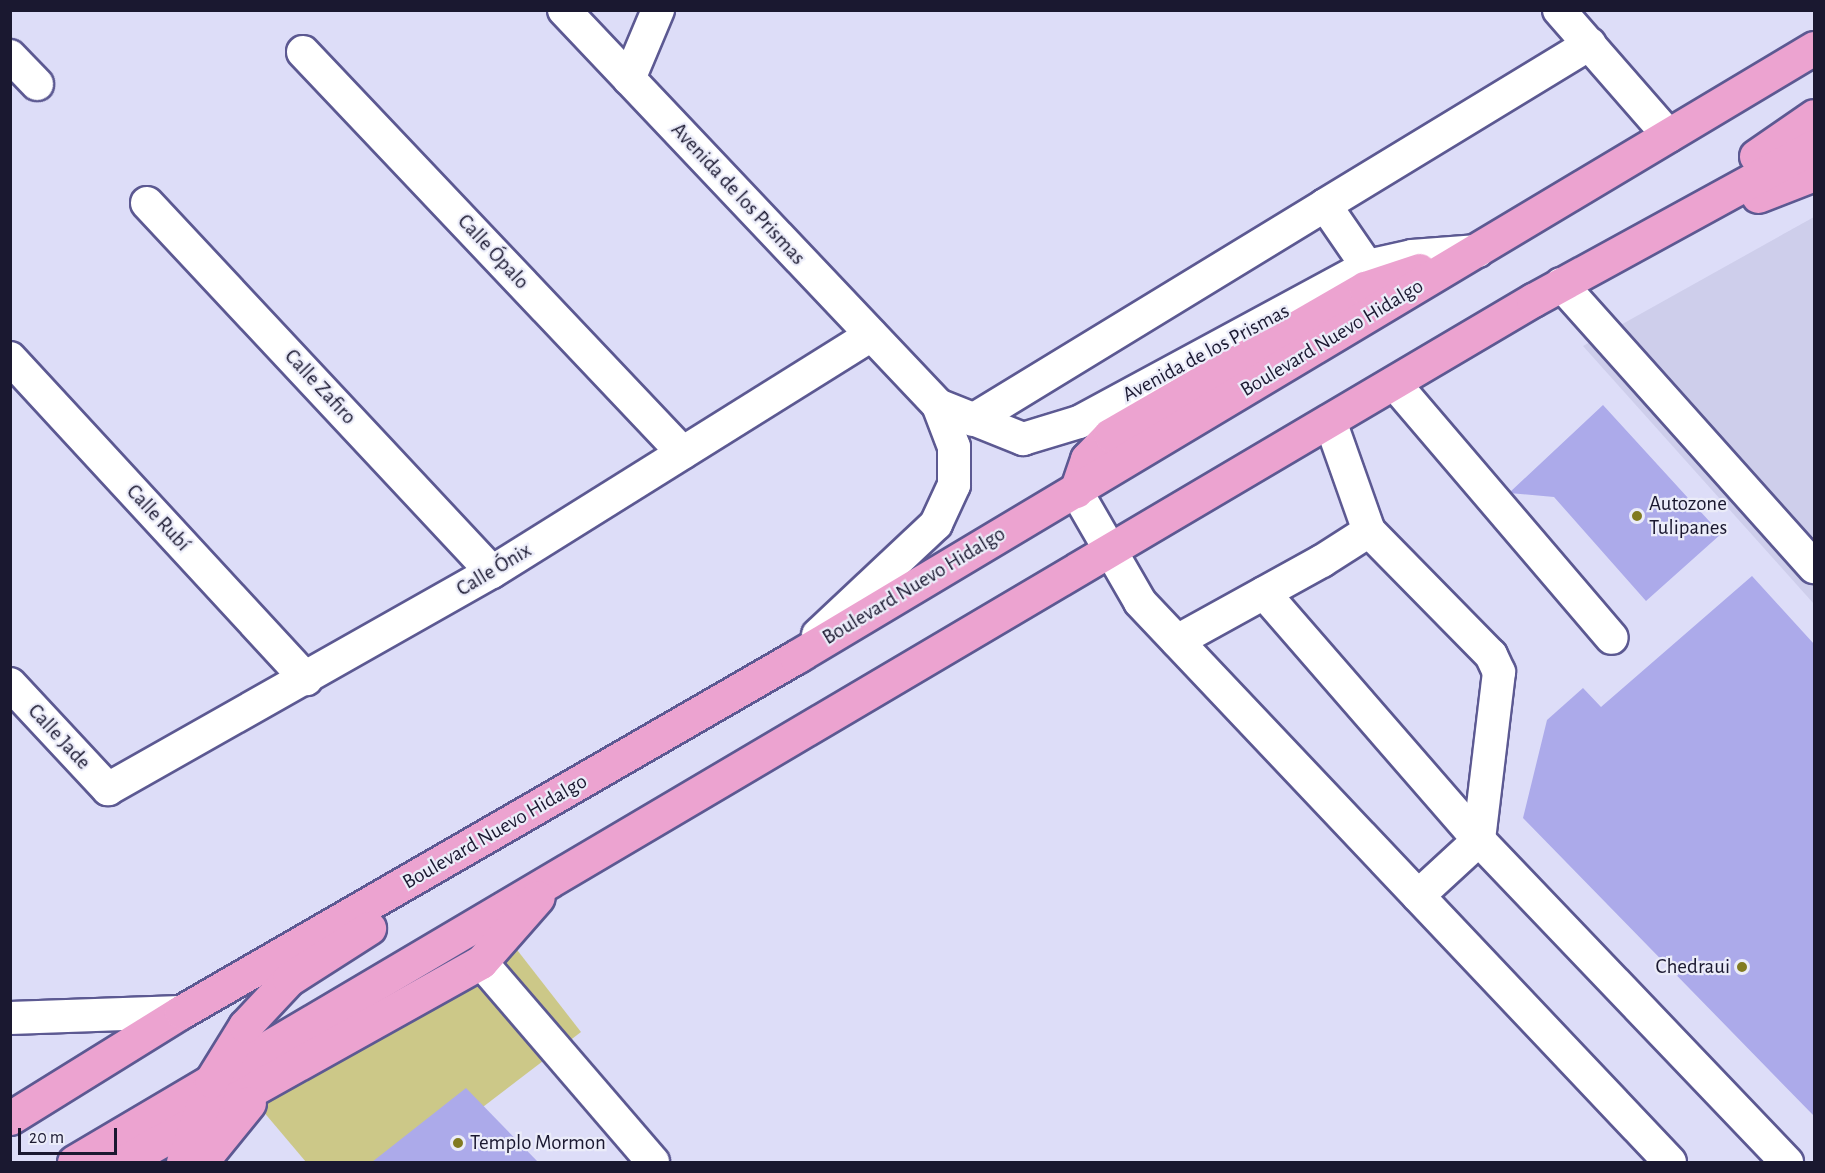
<!DOCTYPE html>
<html>
<head>
<meta charset="utf-8">
<style>
  body { margin:0 }
  #map { position:relative; width:1825px; height:1173px; overflow:hidden; background:#ddddf8; font-family:"Alegreya Sans",sans-serif }
  div>[style] { position:absolute }
  .built>* { inset:0; background:#ceceeb }
  .green>* { inset:0; background:#ccc888 }
  .building>* { inset:0; background:#acaaea }
  .roads { filter:drop-shadow(2px 0 #5c5992) drop-shadow(-2px 0 #5c5992) drop-shadow(0 2px #5c5992) drop-shadow(0 -2px #5c5992) }
  .minor>* { height:32px; margin:-16px; padding:0 16px; transform-origin:16px; border-radius:16px; background:#fff }
  .major>* { height:33px; margin:-16.5px; padding:0 16.5px; transform-origin:16.5px; border-radius:16.5px; background:#eca3d0 }
  .dots>* { width:16px; height:16px; translate:-50% -50%; box-sizing:border-box; border:3px solid #ebecf9; border-radius:50% }
  span { translate:-50% -50%; white-space:nowrap; text-align:center; line-height:1.15; -webkit-text-stroke:4.5px #ebecf9; paint-order:stroke }
  .street-label { font-size:21px; color:#1a1830 }
  .poi-label { font-size:21px; color:#1a1830 }
  .left { translate:0 -50%; text-align:left }
  .right { translate:-100% -50%; text-align:right }
  .frame { position:absolute; inset:0; border:12px solid #1a1830; pointer-events:none }
  .scale { position:absolute; left:18px; top:1128px; width:99px; height:27px; box-sizing:border-box; border:3px solid #1a1830; border-top:0; padding-left:8px; font-size:18px; line-height:21px; white-space:nowrap; color:#1a1830; -webkit-text-stroke:4px #ebecf9; paint-order:stroke }
</style>
</head>
<body>
<div id="map">
  <div class="built">
    <i style="clip-path:polygon(1814px 217px,1814px 604px,1583px 346px)"></i>
  </div>
  <div class="green">
    <i style="clip-path:polygon(490px 915px,581px 1032px,411px 1162px,306px 1162px,241px 1085px)"></i>
  </div>
  <div class="building">
    <i style="clip-path:polygon(1603px 405px,1721px 534px,1646px 601px,1554px 497px,1509px 493px)"></i>
    <i style="clip-path:polygon(1752px 576px,1814px 644px,1814px 1116px,1523px 818px,1547px 720px,1583px 688px,1601px 707px)"></i>
    <i style="clip-path:polygon(466px 1088px,538px 1162px,372px 1162px)"></i>
  </div>
  <div class="roads">
    <div class="minor">
      <i style="left:564px;top:10px;width:544px;rotate:46.56deg"></i>
      <i style="left:938px;top:405px;width:45px;rotate:69.1deg"></i>
      <i style="left:954px;top:447px;width:38px;rotate:90deg"></i>
      <i style="left:954px;top:485px;width:43px;rotate:114.8deg"></i>
      <i style="left:936px;top:524px;width:162px;rotate:136.8deg"></i>
      <i style="left:1559px;top:10px;width:167px;rotate:48.9deg"></i>
      <i style="left:303px;top:52px;width:552px;rotate:46.54deg"></i>
      <i style="left:10px;top:56px;width:39px;rotate:46deg"></i>
      <i style="left:629px;top:79px;width:75px;rotate:-67.2deg"></i>
      <i style="left:147px;top:203px;width:505px;rotate:46.93deg"></i>
      <i style="left:1325px;top:205px;width:310px;rotate:-31.3deg"></i>
      <i style="left:1561px;top:284px;width:380px;rotate:48.2deg"></i>
      <i style="left:10px;top:358px;width:437px;rotate:47.3deg"></i>
      <i style="left:1394px;top:383px;width:335px;rotate:49.5deg"></i>
      <i style="left:938px;top:405px;width:92px;rotate:21.8deg"></i>
      <i style="left:1023px;top:439px;width:59px;rotate:-16.9deg"></i>
      <i style="left:1079px;top:422px;width:328px;rotate:-28.4deg"></i>
      <i style="left:1367px;top:266px;width:46px;rotate:-12.5deg"></i>
      <i style="left:1412px;top:256px;width:66px;rotate:-4.3deg"></i>
      <i style="left:973px;top:420px;width:412px;rotate:-31.4deg"></i>
      <i style="left:1325px;top:205px;width:74px;rotate:55.5deg"></i>
      <i style="left:1330px;top:421px;width:117px;rotate:70.5deg"></i>
      <i style="left:1369px;top:531px;width:174px;rotate:45.5deg"></i>
      <i style="left:1491px;top:655px;width:19px;rotate:65deg"></i>
      <i style="left:1499px;top:672px;width:169px;rotate:96.8deg"></i>
      <i style="left:1076px;top:491px;width:128px;rotate:60deg"></i>
      <i style="left:1140px;top:602px;width:771px;rotate:46.58deg"></i>
      <i style="left:1264px;top:593px;width:327px;rotate:49deg"></i>
      <i style="left:1177px;top:641px;width:166px;rotate:-28.9deg"></i>
      <i style="left:1322px;top:561px;width:56px;rotate:-32.6deg"></i>
      <i style="left:10px;top:684px;width:144px;rotate:47deg"></i>
      <i style="left:108px;top:789px;width:441px;rotate:-29.5deg"></i>
      <i style="left:492px;top:572px;width:447px;rotate:-32deg"></i>
      <i style="left:1418px;top:896px;width:83px;rotate:-42.6deg"></i>
      <i style="left:1479px;top:840px;width:446px;rotate:46.3deg"></i>
      <i style="left:481px;top:962px;width:264px;rotate:49.3deg"></i>
      <i style="left:10px;top:1018px;width:171px;rotate:-2deg"></i>
    </div>
    <div class="major">
      <i style="left:1756px;top:156px;width:70px;rotate:-34.6deg"></i>
      <i style="left:1758px;top:196px;width:60px;rotate:-21.4deg"></i>
      <i style="left:1076px;top:491px;width:34px;rotate:-71deg"></i>
      <i style="left:1087px;top:459px;width:33px;rotate:-46deg"></i>
      <i style="left:1110px;top:435px;width:294px;rotate:-30deg"></i>
      <i style="left:1365px;top:288px;width:57px;rotate:-18.4deg"></i>
      <i style="left:10px;top:1118px;width:201px;rotate:-31.8deg"></i>
      <i style="left:181px;top:1012px;width:710px;rotate:-30deg"></i>
      <i style="left:796px;top:657px;width:1186px;rotate:-30.89deg"></i>
      <i style="left:74px;top:1162px;width:1695px;rotate:-30.58deg"></i>
      <i style="left:1533px;top:300px;width:320px;rotate:-28.7deg"></i>
      <i style="left:123px;top:1162px;width:410px;rotate:-29.2deg"></i>
      <i style="left:481px;top:962px;width:86px;rotate:-48.8deg"></i>
      <i style="left:183px;top:1162px;width:86px;rotate:-70.9deg"></i>
      <i style="left:211px;top:1081px;width:65px;rotate:-58.3deg"></i>
      <i style="left:245px;top:1026px;width:64px;rotate:-46.9deg"></i>
      <i style="left:289px;top:979px;width:95px;rotate:-32.5deg"></i>
      <i style="left:201px;top:1162px;width:76px;rotate:-50.9deg"></i>
    </div>
  </div>
  <div class="dots">
    <i style="left:1637px;top:516px;background:#827b21"></i>
    <i style="left:1742px;top:967px;background:#827b21"></i>
    <i style="left:458px;top:1143px;background:#827b21"></i>
  </div>
  <div class="street-label">
    <span style="left:738px;top:194px;rotate:47deg">Avenida de los Prismas</span>
    <span style="left:493px;top:252px;rotate:47deg">Calle Ópalo</span>
    <span style="left:1332px;top:338px;rotate:-31deg">Boulevard Nuevo Hidalgo</span>
    <span style="left:1206px;top:353px;rotate:-28deg">Avenida de los Prismas</span>
    <span style="left:320px;top:387px;rotate:47deg">Calle Zafiro</span>
    <span style="left:158px;top:518px;rotate:47deg">Calle Rubí</span>
    <span style="left:494px;top:570px;rotate:-31deg">Calle Ónix</span>
    <span style="left:914px;top:586px;rotate:-31deg">Boulevard Nuevo Hidalgo</span>
    <span style="left:59px;top:737px;rotate:47deg">Calle Jade</span>
    <span style="left:495px;top:832px;rotate:-30deg">Boulevard Nuevo Hidalgo</span>
  </div>
  <div class="poi-label">
    <span class="left" style="left:1649px;top:516px">Autozone<br>Tulipanes</span>
    <span class="right" style="left:1730px;top:967px">Chedraui</span>
    <span class="left" style="left:470px;top:1143px">Templo Mormon</span>
  </div>
  <div class="frame"></div>
  <div class="scale">20 m</div>
</div>
</body>
</html>
